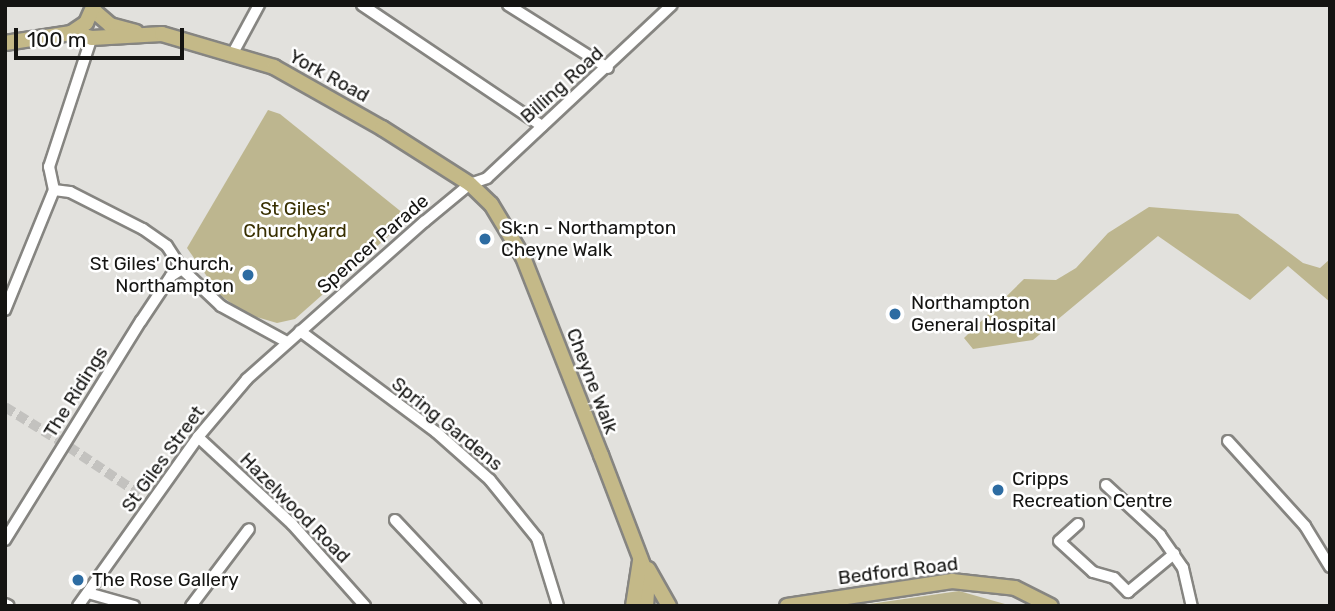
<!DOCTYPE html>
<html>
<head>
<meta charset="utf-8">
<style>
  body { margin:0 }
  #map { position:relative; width:1335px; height:611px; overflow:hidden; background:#e2e1dd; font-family:Rubik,sans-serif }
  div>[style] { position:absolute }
  .green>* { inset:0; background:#bdb68f }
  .minor-tunnel>* { height:10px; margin-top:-5px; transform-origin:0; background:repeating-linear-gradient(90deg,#c3c2bf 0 10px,transparent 0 15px) }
  .roads { filter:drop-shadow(2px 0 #868581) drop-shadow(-2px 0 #868581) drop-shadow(0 2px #868581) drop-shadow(0 -2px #868581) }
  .minor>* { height:10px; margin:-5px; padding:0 5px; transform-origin:5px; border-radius:5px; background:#fff }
  .major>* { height:14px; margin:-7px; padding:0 7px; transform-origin:7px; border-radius:7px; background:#c4b988 }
  .dots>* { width:19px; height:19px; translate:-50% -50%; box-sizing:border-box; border:4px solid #fff; border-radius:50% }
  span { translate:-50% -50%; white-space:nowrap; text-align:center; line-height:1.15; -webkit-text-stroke:5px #fff; paint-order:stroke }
  .street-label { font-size:19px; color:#141412 }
  .park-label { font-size:19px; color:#382f00 }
  .poi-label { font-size:19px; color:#141412 }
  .left { translate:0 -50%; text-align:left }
  .right { translate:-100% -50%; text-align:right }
  .frame { position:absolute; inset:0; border:7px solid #141412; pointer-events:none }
  .scale { position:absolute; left:14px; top:28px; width:170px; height:32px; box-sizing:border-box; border:4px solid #141412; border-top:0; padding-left:9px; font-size:21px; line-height:24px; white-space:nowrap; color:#141412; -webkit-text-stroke:5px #fff; paint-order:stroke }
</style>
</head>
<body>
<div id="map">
  <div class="green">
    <i style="clip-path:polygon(268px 110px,280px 114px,409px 218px,295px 319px,277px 323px,246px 314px,220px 295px,187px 248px)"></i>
    <i style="clip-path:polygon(1149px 207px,1238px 214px,1303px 263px,1320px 268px,1330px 259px,1330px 302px,1288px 266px,1250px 300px,1158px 236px,1033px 340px,973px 349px,964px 338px,1024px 279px,1056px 280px,1076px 268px,1108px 233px)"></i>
    <i style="clip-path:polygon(959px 591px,1012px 606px,856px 606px)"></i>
  </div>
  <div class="minor-tunnel">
    <i style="left:5px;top:407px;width:65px;rotate:31.7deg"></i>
    <i style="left:69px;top:447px;width:90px;rotate:33.7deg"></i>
  </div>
  <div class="roads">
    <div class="minor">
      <i style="left:362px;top:5px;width:217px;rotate:33.9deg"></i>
      <i style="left:508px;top:5px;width:118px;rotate:32.2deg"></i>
      <i style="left:233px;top:53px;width:55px;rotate:-61.6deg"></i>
      <i style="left:54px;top:190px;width:16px;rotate:7deg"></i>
      <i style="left:70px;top:192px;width:82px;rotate:26.9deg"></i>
      <i style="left:143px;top:229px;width:29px;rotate:35deg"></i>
      <i style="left:167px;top:246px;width:27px;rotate:57deg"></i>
      <i style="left:182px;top:269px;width:54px;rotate:43.5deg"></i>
      <i style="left:221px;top:306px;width:73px;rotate:28.7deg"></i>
      <i style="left:5px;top:310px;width:130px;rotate:-67.8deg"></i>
      <i style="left:54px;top:190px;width:24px;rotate:-102deg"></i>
      <i style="left:49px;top:167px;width:132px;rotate:-71.8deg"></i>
      <i style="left:300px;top:331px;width:169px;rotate:36.6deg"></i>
      <i style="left:436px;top:432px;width:72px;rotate:41.6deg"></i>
      <i style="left:490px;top:480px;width:75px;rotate:51deg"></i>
      <i style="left:537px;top:538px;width:71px;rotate:72.8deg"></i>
      <i style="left:198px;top:437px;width:128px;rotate:42.8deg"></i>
      <i style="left:292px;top:524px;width:110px;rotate:48.3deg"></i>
      <i style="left:1228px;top:441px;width:115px;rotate:47.8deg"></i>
      <i style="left:1305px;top:526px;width:48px;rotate:58.6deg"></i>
      <i style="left:1106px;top:485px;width:74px;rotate:42.8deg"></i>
      <i style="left:1160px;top:535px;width:40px;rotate:55.1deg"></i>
      <i style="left:1183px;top:568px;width:39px;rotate:77deg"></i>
      <i style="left:395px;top:520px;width:118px;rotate:46.7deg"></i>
      <i style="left:1078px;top:524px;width:25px;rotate:138deg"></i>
      <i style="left:1059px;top:541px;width:46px;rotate:42.4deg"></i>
      <i style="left:1093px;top:572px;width:22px;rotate:16deg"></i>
      <i style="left:1114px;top:578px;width:20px;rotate:45deg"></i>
      <i style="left:1128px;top:592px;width:60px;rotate:-39.6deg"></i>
      <i style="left:5px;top:540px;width:258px;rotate:-58.2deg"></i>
      <i style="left:141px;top:321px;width:54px;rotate:-56.3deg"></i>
      <i style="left:171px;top:276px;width:13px;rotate:-32deg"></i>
      <i style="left:88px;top:593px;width:48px;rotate:15.8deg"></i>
      <i style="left:5px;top:604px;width:4px;rotate:27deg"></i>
      <i style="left:78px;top:606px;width:207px;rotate:-54.6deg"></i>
      <i style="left:198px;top:437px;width:76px;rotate:-49.8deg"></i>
      <i style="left:247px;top:379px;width:237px;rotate:-41.6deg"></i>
      <i style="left:424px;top:222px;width:60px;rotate:-39.6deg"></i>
      <i style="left:470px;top:184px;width:18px;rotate:-19deg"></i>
      <i style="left:487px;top:178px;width:253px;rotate:-43.1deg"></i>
      <i style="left:191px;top:606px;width:96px;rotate:-53deg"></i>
    </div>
    <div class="major">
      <i style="left:93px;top:10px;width:23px;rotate:41deg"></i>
      <i style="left:110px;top:25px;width:27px;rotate:15deg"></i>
      <i style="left:71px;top:33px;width:22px;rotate:13deg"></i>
      <i style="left:92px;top:38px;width:70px;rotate:-3.3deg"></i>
      <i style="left:162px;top:34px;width:117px;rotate:16.4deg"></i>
      <i style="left:274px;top:67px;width:124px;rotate:29.5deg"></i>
      <i style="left:382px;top:128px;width:104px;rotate:32.5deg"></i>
      <i style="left:470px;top:184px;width:29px;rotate:44deg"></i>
      <i style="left:491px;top:204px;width:62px;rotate:58.9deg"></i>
      <i style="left:523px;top:257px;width:213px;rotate:68.5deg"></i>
      <i style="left:601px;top:455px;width:132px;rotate:69.1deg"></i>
      <i style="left:648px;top:578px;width:28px;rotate:94deg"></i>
      <i style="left:5px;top:43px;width:67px;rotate:-8.6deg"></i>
      <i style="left:71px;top:33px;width:18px;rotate:-34deg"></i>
      <i style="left:86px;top:23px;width:20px;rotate:-66deg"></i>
      <i style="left:648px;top:569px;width:43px;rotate:60.4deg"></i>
      <i style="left:633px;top:606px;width:46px;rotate:-81.2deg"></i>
      <i style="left:787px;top:606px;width:167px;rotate:-8.6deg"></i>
      <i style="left:952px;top:581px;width:63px;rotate:6.3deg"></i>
      <i style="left:1015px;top:588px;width:40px;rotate:26.6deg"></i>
    </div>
  </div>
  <div class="dots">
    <i style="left:485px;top:239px;background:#2d6ca2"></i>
    <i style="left:248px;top:275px;background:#2d6ca2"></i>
    <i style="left:895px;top:314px;background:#2d6ca2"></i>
    <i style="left:998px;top:490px;background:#2d6ca2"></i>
    <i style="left:78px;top:580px;background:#2d6ca2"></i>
  </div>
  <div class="street-label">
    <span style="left:329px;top:76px;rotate:29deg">York Road</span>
    <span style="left:562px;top:85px;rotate:-42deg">Billing Road</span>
    <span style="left:373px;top:244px;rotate:-41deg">Spencer Parade</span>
    <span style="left:592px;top:381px;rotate:69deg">Cheyne Walk</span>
    <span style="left:76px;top:392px;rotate:-58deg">The Ridings</span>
    <span style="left:447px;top:424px;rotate:39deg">Spring Gardens</span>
    <span style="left:163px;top:459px;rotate:-54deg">St Giles Street</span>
    <span style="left:295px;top:508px;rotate:45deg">Hazelwood Road</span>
    <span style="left:898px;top:571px;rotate:-7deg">Bedford Road</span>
  </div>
  <div class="park-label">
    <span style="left:295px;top:220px">St Giles'<br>Churchyard</span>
  </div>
  <div class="poi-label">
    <span class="left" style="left:501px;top:239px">Sk:n - Northampton<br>Cheyne Walk</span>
    <span class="right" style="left:234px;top:275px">St Giles' Church,<br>Northampton</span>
    <span class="left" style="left:911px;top:314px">Northampton<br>General Hospital</span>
    <span class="left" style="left:1012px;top:490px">Cripps<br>Recreation Centre</span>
    <span class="left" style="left:92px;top:580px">The Rose Gallery</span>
  </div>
  <div class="frame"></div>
  <div class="scale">100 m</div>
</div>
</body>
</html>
